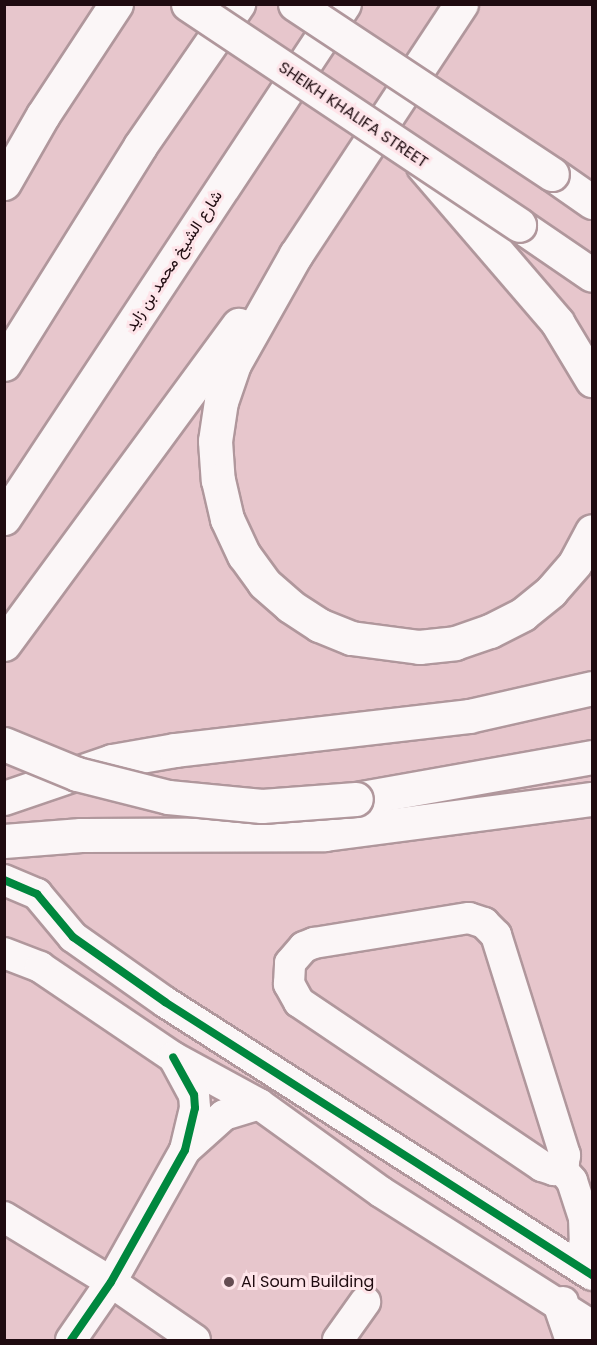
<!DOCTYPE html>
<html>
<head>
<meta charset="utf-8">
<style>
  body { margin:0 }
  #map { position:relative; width:597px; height:1345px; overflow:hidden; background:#e7c6cc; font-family:Poppins,Vazirmatn,sans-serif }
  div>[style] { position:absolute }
  .roads { filter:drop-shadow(2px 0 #b0979c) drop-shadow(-2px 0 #b0979c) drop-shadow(0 2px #b0979c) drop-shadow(0 -2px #b0979c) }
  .minor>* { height:30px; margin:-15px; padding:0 15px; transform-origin:15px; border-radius:15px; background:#fbf6f7 }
  .highway>* { height:33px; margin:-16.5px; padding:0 16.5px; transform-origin:16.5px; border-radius:16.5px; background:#fbf6f7 }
  .bridges { filter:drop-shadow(2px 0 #b0979c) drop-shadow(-2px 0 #b0979c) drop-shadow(0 2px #b0979c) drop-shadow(0 -2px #b0979c) }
  .highway-bridge>* { height:33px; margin:-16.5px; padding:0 16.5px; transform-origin:16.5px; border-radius:16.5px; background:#fbf6f7 }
  .cycleway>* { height:8px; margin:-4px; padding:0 4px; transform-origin:4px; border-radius:4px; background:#00873e }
  .dots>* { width:16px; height:16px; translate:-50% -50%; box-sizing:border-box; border:3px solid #fee4e9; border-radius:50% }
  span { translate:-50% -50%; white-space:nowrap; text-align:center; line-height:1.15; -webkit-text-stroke:6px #fee4e9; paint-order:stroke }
  .street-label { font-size:16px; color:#1f0b10 }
  .poi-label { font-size:16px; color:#1f0b10 }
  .left { translate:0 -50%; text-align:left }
  .frame { position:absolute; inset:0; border:6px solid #1f0b10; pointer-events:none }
</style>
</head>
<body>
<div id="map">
  <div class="roads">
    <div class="minor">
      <i style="left:4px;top:880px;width:36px;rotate:23deg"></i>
      <i style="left:37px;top:894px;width:56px;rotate:50.1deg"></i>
      <i style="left:73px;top:937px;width:113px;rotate:35.2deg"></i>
      <i style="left:165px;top:1002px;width:507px;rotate:32.59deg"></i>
      <i style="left:469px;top:918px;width:16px;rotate:18deg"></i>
      <i style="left:484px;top:923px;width:17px;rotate:45deg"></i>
      <i style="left:496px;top:935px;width:231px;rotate:72.6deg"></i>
      <i style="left:565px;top:1155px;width:7px;rotate:98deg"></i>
      <i style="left:564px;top:1162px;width:13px;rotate:141deg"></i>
      <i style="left:554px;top:1170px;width:13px;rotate:-162deg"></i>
      <i style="left:542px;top:1166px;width:293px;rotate:-146deg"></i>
      <i style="left:299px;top:1002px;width:21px;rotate:-119deg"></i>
      <i style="left:289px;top:984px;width:21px;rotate:-87deg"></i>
      <i style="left:290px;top:963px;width:21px;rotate:-49deg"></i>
      <i style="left:304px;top:947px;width:11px;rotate:-22deg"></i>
      <i style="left:314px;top:943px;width:157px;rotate:-9.2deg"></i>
      <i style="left:4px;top:953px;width:39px;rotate:21deg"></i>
      <i style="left:40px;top:967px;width:161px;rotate:34.1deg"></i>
      <i style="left:173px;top:1057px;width:98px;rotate:28.7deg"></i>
      <i style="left:259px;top:1104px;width:150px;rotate:35.8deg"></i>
      <i style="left:381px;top:1192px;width:250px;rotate:32.4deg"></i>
      <i style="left:185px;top:1150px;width:52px;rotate:-41.9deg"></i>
      <i style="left:224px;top:1115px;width:37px;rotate:-17deg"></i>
      <i style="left:560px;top:1167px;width:18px;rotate:49deg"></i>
      <i style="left:572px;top:1181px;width:39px;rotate:72deg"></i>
      <i style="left:584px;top:1218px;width:23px;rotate:88deg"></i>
      <i style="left:585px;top:1241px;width:26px;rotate:103deg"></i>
      <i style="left:4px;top:1217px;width:125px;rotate:31.3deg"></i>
      <i style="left:111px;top:1282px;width:102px;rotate:34.6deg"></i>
      <i style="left:563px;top:1302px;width:5px;rotate:169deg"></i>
      <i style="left:558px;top:1303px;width:39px;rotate:71deg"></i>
      <i style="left:71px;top:1340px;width:70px;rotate:-55.4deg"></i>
      <i style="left:111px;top:1282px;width:151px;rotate:-60.7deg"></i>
      <i style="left:185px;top:1150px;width:43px;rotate:-76.6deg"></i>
      <i style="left:195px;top:1108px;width:13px;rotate:-94deg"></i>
      <i style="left:194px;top:1095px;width:42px;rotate:-118.4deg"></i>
      <i style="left:338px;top:1340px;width:47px;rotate:-54.6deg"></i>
    </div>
    <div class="highway">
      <i style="left:461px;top:4px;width:300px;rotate:123.4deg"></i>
      <i style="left:296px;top:254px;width:126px;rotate:119.4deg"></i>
      <i style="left:234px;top:364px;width:39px;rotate:109deg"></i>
      <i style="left:221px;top:401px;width:40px;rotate:98.5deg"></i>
      <i style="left:215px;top:441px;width:39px;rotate:86deg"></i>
      <i style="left:218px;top:480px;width:40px;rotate:77deg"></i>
      <i style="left:227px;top:519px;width:40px;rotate:65deg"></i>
      <i style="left:244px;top:555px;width:34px;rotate:54deg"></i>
      <i style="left:264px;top:583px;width:35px;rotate:41deg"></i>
      <i style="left:290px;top:606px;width:35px;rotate:33deg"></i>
      <i style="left:319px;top:625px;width:35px;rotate:22deg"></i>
      <i style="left:351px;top:638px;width:69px;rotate:7.5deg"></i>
      <i style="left:419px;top:647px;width:36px;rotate:-6deg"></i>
      <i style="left:455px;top:643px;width:37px;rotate:-19deg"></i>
      <i style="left:490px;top:631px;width:37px;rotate:-27deg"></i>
      <i style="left:523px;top:614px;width:36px;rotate:-39deg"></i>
      <i style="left:551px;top:591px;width:37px;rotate:-49deg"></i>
      <i style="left:575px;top:563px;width:36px;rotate:-62deg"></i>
      <i style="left:423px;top:166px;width:206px;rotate:49.3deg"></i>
      <i style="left:557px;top:322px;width:68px;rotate:58.9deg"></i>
      <i style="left:552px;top:174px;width:49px;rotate:35deg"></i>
      <i style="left:4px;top:183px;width:78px;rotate:-60.2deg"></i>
      <i style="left:43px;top:115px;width:133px;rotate:-56.7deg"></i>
      <i style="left:519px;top:225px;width:88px;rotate:34.4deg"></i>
      <i style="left:4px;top:364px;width:257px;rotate:-58deg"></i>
      <i style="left:140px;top:146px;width:173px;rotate:-55.4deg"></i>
      <i style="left:4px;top:518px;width:616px;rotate:-56.52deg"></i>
      <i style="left:4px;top:644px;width:396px;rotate:-53.7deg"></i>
      <i style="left:4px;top:798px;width:114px;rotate:-18.9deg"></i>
      <i style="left:112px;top:761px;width:64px;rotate:-9.9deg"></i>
      <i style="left:175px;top:750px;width:296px;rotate:-6.6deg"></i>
      <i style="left:469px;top:716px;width:126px;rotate:-12.8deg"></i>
      <i style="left:356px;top:799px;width:240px;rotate:-10.1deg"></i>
      <i style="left:4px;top:841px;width:77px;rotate:-4.5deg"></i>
      <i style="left:81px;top:835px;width:244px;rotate:-0.2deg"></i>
      <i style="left:325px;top:834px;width:269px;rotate:-7.5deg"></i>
    </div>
  </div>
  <div class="bridges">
    <div class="highway-bridge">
      <i style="left:188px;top:4px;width:398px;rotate:33.7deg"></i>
      <i style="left:295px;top:4px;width:308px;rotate:33.5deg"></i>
      <i style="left:4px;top:744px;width:79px;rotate:22.3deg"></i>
      <i style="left:77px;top:774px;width:94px;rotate:14.2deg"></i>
      <i style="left:168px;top:797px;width:94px;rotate:5.5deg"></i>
      <i style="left:262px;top:806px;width:94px;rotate:-4.3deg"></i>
    </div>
  </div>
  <div class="cycleway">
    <i style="left:4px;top:880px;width:36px;rotate:23deg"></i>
    <i style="left:37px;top:894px;width:56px;rotate:50.1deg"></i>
    <i style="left:73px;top:937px;width:113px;rotate:35.2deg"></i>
    <i style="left:165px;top:1002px;width:507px;rotate:32.59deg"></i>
    <i style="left:71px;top:1340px;width:70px;rotate:-55.4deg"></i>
    <i style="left:111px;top:1282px;width:151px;rotate:-60.7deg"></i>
    <i style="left:185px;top:1150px;width:43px;rotate:-76.6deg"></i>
    <i style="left:195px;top:1108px;width:13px;rotate:-94deg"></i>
    <i style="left:194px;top:1095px;width:43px;rotate:-118.9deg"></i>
  </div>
  <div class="dots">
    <i style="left:229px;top:1282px;background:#654c52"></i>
  </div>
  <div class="street-label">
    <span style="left:353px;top:115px;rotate:34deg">SHEIKH KHALIFA STREET</span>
    <span style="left:174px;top:261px;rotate:-57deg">شارع الشيخ محمد بن زايد</span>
  </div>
  <div class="poi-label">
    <span class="left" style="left:241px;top:1282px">Al Soum Building</span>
  </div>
  <div class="frame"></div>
</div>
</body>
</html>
